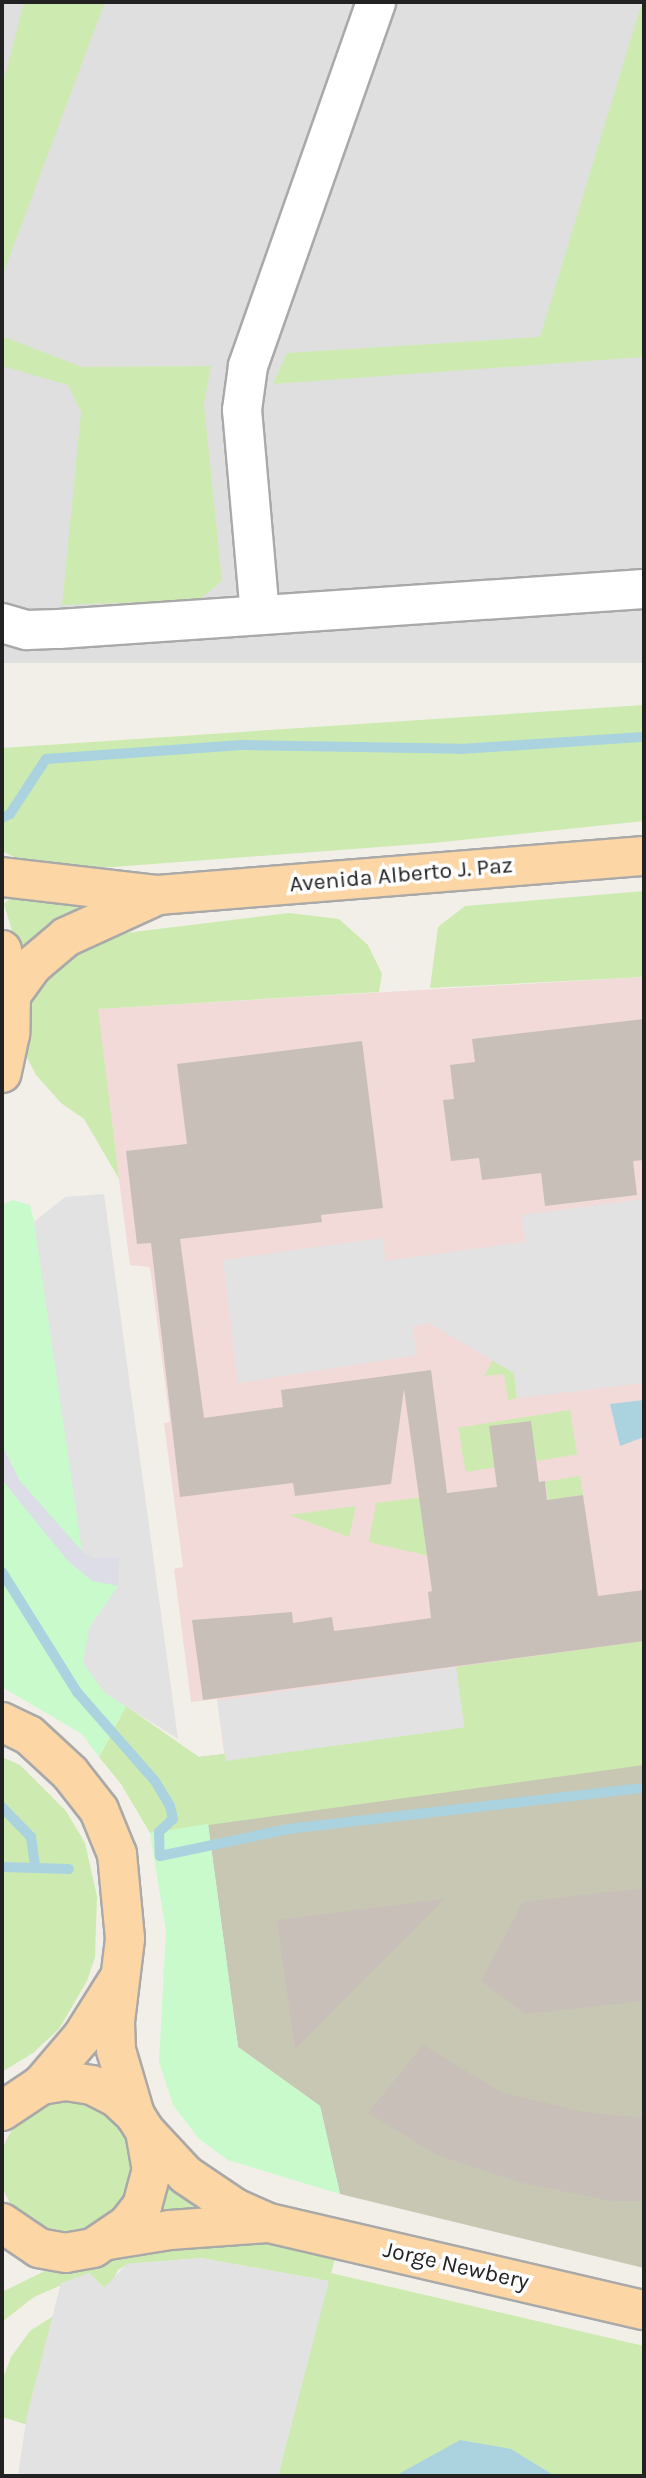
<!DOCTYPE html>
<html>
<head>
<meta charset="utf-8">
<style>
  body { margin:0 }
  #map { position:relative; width:646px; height:2478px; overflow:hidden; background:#f2efe9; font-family:Karla,sans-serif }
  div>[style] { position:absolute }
  .residential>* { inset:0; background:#e0dfdf; transform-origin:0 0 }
  .commercial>* { inset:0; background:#f2dad9 }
  .construction>* { inset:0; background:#c7c7b4 }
  .grass>* { inset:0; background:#cdebb0; transform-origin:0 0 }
  .round { border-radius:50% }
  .park>* { inset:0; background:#c8facc }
  .parking>* { inset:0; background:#e2e2e2; transform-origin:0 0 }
  .plaza>* { inset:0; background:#dddde8 }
  .water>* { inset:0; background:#aad3df }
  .stream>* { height:10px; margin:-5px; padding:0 5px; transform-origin:5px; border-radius:5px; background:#aad3df }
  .building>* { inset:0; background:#c7bfb8 }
  .roads { filter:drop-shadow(2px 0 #a9a9a9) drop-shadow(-2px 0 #a9a9a9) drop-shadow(0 2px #a9a9a9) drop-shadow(0 -2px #a9a9a9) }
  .minor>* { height:38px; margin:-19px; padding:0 19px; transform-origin:19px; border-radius:19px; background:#fff }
  .major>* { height:38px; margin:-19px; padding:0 19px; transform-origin:19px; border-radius:19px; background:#fcd6a4 }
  span { translate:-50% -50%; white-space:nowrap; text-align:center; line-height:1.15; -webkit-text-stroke:7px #fff; paint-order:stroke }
  .street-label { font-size:23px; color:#222 }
  .frame { position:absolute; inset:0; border:4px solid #222; pointer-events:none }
</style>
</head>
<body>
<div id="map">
  <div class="residential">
    <i style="left:2px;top:2px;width:642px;height:661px"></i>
  </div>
  <div class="commercial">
    <i style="clip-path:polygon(644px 977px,644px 1706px,224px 1753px,217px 1699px,191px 1702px,174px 1569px,183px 1567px,164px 1423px,170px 1422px,151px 1274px,149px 1267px,130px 1265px,97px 1009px)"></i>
  </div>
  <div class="construction">
    <i style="clip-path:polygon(644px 1706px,644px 2268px,340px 2194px,320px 2106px,238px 2047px,199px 1757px)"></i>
  </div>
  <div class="grass">
    <i style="clip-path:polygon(24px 2px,105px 2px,2px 277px,2px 88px)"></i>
    <i style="clip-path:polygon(642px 2px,644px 357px,273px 384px,287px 353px,540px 337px)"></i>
    <i style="clip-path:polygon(2px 336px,82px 367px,211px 366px,204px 404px,222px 581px,199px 600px,62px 605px,81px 412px,68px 385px,2px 366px)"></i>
    <i style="clip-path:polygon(644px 705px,644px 821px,433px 843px,100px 868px,22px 861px,2px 851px,2px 748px)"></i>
    <i style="clip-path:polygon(644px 891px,644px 977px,430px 988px,438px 927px,465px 906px)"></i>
    <i style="clip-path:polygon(12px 896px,122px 900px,27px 953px,18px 951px,4px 904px)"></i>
    <i style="clip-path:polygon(289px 913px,339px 919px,368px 945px,382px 974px,379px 992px,98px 1009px,119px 1179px,84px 1119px,61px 1103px,36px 1075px,21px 1046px,24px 1013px,40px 976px,73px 950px,117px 934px)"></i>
    <i style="clip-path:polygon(493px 1360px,514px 1373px,517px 1398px,508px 1400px,504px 1374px,484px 1376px)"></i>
    <i style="left:570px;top:1410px;width:45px;height:113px;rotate:81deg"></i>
    <i style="left:580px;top:1476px;width:19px;height:35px;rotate:81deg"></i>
    <i style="clip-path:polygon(441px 1495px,450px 1561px,369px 1542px,376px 1503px)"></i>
    <i style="clip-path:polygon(356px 1506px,349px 1537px,289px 1515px)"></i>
    <i style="clip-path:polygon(644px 1641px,644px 1765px,150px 1833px,121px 1784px,99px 1757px,126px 1706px,199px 1757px,463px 1727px,456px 1667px)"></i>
    <i style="clip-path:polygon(2px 1757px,20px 1765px,66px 1811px,85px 1843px,97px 1896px,95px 1957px,87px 1981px,59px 2029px,33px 2053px,2px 2072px)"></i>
    <i class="round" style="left:0;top:2102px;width:132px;height:132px"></i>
    <i style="clip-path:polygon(157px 2176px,173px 2191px,203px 2209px,147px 2215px)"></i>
    <i style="clip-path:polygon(265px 2242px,336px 2256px,331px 2273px,644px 2346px,644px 2476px,278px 2476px,328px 2281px,201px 2258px,128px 2264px,118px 2270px,110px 2286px,104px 2288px,89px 2273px,34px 2297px,2px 2322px,2px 2292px,55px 2266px,110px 2252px)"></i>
    <i style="clip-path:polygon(58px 2313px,34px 2427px,2px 2417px,2px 2381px,11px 2357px,30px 2331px)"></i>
  </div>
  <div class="park">
    <i style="clip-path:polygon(13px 1200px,30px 1205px,119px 1557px,118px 1586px,89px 1628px,105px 1693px,126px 1706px,99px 1757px,82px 1734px,2px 1687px,2px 1205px)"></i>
    <i style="clip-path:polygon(208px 1824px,238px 2047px,320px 2106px,340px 2194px,228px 2160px,199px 2139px,173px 2105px,159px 2062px,166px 1931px,150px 1833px)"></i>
  </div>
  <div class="parking">
    <i style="clip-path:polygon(104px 1194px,178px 1739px,105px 1693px,83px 1663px,89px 1628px,118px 1586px,118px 1558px,93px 1558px,82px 1551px,34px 1222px,65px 1197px)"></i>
    <i style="clip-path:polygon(644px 1199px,644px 1383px,517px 1398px,514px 1373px,429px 1323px,412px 1327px,417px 1355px,238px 1383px,223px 1260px,382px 1238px,386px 1261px,525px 1242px,522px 1215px)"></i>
    <i style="left:456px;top:1667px;width:61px;height:241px;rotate:82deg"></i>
    <i style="clip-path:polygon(201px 2258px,329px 2281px,278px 2476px,18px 2476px,27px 2415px,61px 2283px,89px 2273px,104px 2288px,127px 2264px)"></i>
  </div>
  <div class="plaza">
    <i style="clip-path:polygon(2px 1445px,20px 1481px,82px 1551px,93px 1558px,119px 1557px,118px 1586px,92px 1581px,68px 1561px,2px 1480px)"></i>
  </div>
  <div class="water">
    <i style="clip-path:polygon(644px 1400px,644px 1437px,620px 1446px,610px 1404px)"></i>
    <i style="clip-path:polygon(460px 2440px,511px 2449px,555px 2476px,395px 2476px)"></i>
  </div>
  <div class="stream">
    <i style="left:2px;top:818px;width:9px;rotate:-27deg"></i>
    <i style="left:10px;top:814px;width:66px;rotate:-56.8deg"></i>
    <i style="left:46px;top:759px;width:196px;rotate:-4.1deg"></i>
    <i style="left:242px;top:745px;width:219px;rotate:1deg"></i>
    <i style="left:461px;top:749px;width:183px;rotate:-3.8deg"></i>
    <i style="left:2px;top:1572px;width:142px;rotate:58deg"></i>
    <i style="left:77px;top:1692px;width:118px;rotate:48.8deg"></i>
    <i style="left:155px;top:1781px;width:29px;rotate:59deg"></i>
    <i style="left:170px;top:1806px;width:13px;rotate:77deg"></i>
    <i style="left:173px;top:1819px;width:19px;rotate:137deg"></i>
    <i style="left:159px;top:1832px;width:24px;rotate:88deg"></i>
    <i style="left:160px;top:1856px;width:131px;rotate:-11.9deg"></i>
    <i style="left:288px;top:1829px;width:358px;rotate:-6.6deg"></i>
    <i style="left:2px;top:1807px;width:42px;rotate:46deg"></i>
    <i style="left:31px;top:1837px;width:29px;rotate:82deg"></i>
    <i style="left:2px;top:1867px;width:67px;rotate:1.7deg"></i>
  </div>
  <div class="building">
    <i style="clip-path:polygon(644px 1019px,644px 1160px,633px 1161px,637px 1195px,545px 1206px,541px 1173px,482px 1180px,479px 1158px,451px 1161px,443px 1100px,454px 1099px,450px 1065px,475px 1062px,472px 1039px)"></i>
    <i style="clip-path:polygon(362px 1041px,383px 1208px,321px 1215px,322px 1222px,180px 1239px,204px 1418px,283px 1407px,281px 1390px,431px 1370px,447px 1493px,497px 1487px,489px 1426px,531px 1421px,539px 1482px,545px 1481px,547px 1500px,583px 1495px,598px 1596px,644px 1590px,644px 1641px,203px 1700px,192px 1620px,292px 1612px,293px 1623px,332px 1617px,334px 1631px,367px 1627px,431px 1618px,428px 1592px,432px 1591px,404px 1389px,391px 1484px,295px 1496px,293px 1483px,180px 1497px,151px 1243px,137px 1244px,126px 1151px,187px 1144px,177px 1064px)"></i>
    <i style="clip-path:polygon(644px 1888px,644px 2001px,525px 2014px,481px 1981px,523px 1902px)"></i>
    <i style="clip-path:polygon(444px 1899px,295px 2049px,277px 1920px)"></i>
    <i style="clip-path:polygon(423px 2045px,501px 2092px,583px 2112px,644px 2118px,644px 2201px,611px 2201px,523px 2183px,439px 2156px,368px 2113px)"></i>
  </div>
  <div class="roads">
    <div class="minor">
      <i style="left:260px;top:615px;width:206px;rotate:-95deg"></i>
      <i style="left:242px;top:410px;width:44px;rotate:-82.2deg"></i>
      <i style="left:248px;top:366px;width:386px;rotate:-70.6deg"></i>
      <i style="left:2px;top:623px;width:26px;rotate:16deg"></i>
      <i style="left:27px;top:630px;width:32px;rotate:-2deg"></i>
      <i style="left:59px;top:629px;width:586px;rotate:-3.91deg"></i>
    </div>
    <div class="major">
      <i style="left:2px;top:877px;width:157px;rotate:6.6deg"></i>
      <i style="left:158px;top:895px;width:488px;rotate:-4.6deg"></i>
      <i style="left:2px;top:950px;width:46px;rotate:78.7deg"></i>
      <i style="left:11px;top:995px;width:39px;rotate:91deg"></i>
      <i style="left:10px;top:1034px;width:40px;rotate:102deg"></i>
      <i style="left:11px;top:995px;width:37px;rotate:-54deg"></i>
      <i style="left:33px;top:965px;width:43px;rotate:-40.3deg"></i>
      <i style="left:66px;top:937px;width:99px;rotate:-24.5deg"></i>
      <i style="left:2px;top:1722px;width:30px;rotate:26deg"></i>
      <i style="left:29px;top:1735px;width:56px;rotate:42.8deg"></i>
      <i style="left:70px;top:1773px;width:47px;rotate:51.9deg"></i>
      <i style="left:99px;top:1810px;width:48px;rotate:67.8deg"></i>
      <i style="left:117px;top:1854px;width:85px;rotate:84.6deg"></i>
      <i style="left:125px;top:1939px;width:84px;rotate:96.9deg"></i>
      <i style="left:115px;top:2022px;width:28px;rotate:88deg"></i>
      <i style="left:116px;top:2050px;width:68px;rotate:73.7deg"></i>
      <i style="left:41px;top:2085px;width:63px;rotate:-49.5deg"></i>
      <i style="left:82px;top:2037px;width:64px;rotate:-57.8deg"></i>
      <i style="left:2px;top:2111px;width:47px;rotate:-33.7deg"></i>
      <i style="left:41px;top:2085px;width:25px;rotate:-9deg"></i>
      <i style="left:66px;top:2081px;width:26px;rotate:9deg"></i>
      <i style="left:92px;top:2085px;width:27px;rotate:27deg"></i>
      <i style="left:116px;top:2097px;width:26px;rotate:43deg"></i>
      <i style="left:135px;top:2115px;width:19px;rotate:58deg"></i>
      <i style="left:145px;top:2131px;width:39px;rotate:80deg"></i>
      <i style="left:152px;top:2169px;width:38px;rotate:105deg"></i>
      <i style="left:142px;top:2206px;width:24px;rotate:128deg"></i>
      <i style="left:127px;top:2225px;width:41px;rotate:145.9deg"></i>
      <i style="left:93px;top:2248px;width:27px;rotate:170deg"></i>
      <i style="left:66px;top:2253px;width:27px;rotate:-170deg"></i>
      <i style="left:39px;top:2248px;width:45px;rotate:-146deg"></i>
      <i style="left:145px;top:2131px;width:60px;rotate:47deg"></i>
      <i style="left:186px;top:2175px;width:59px;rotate:34deg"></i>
      <i style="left:235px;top:2208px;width:37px;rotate:24deg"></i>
      <i style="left:269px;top:2223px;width:385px;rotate:13.1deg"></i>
      <i style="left:108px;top:2240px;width:63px;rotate:-9.2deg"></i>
      <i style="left:170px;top:2230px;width:97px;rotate:-4.1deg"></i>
    </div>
  </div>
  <div class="street-label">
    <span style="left:401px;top:875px;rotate:-5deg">Avenida Alberto J. Paz</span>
    <span style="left:456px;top:2266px;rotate:13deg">Jorge Newbery</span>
  </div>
  <div class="frame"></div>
</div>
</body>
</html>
